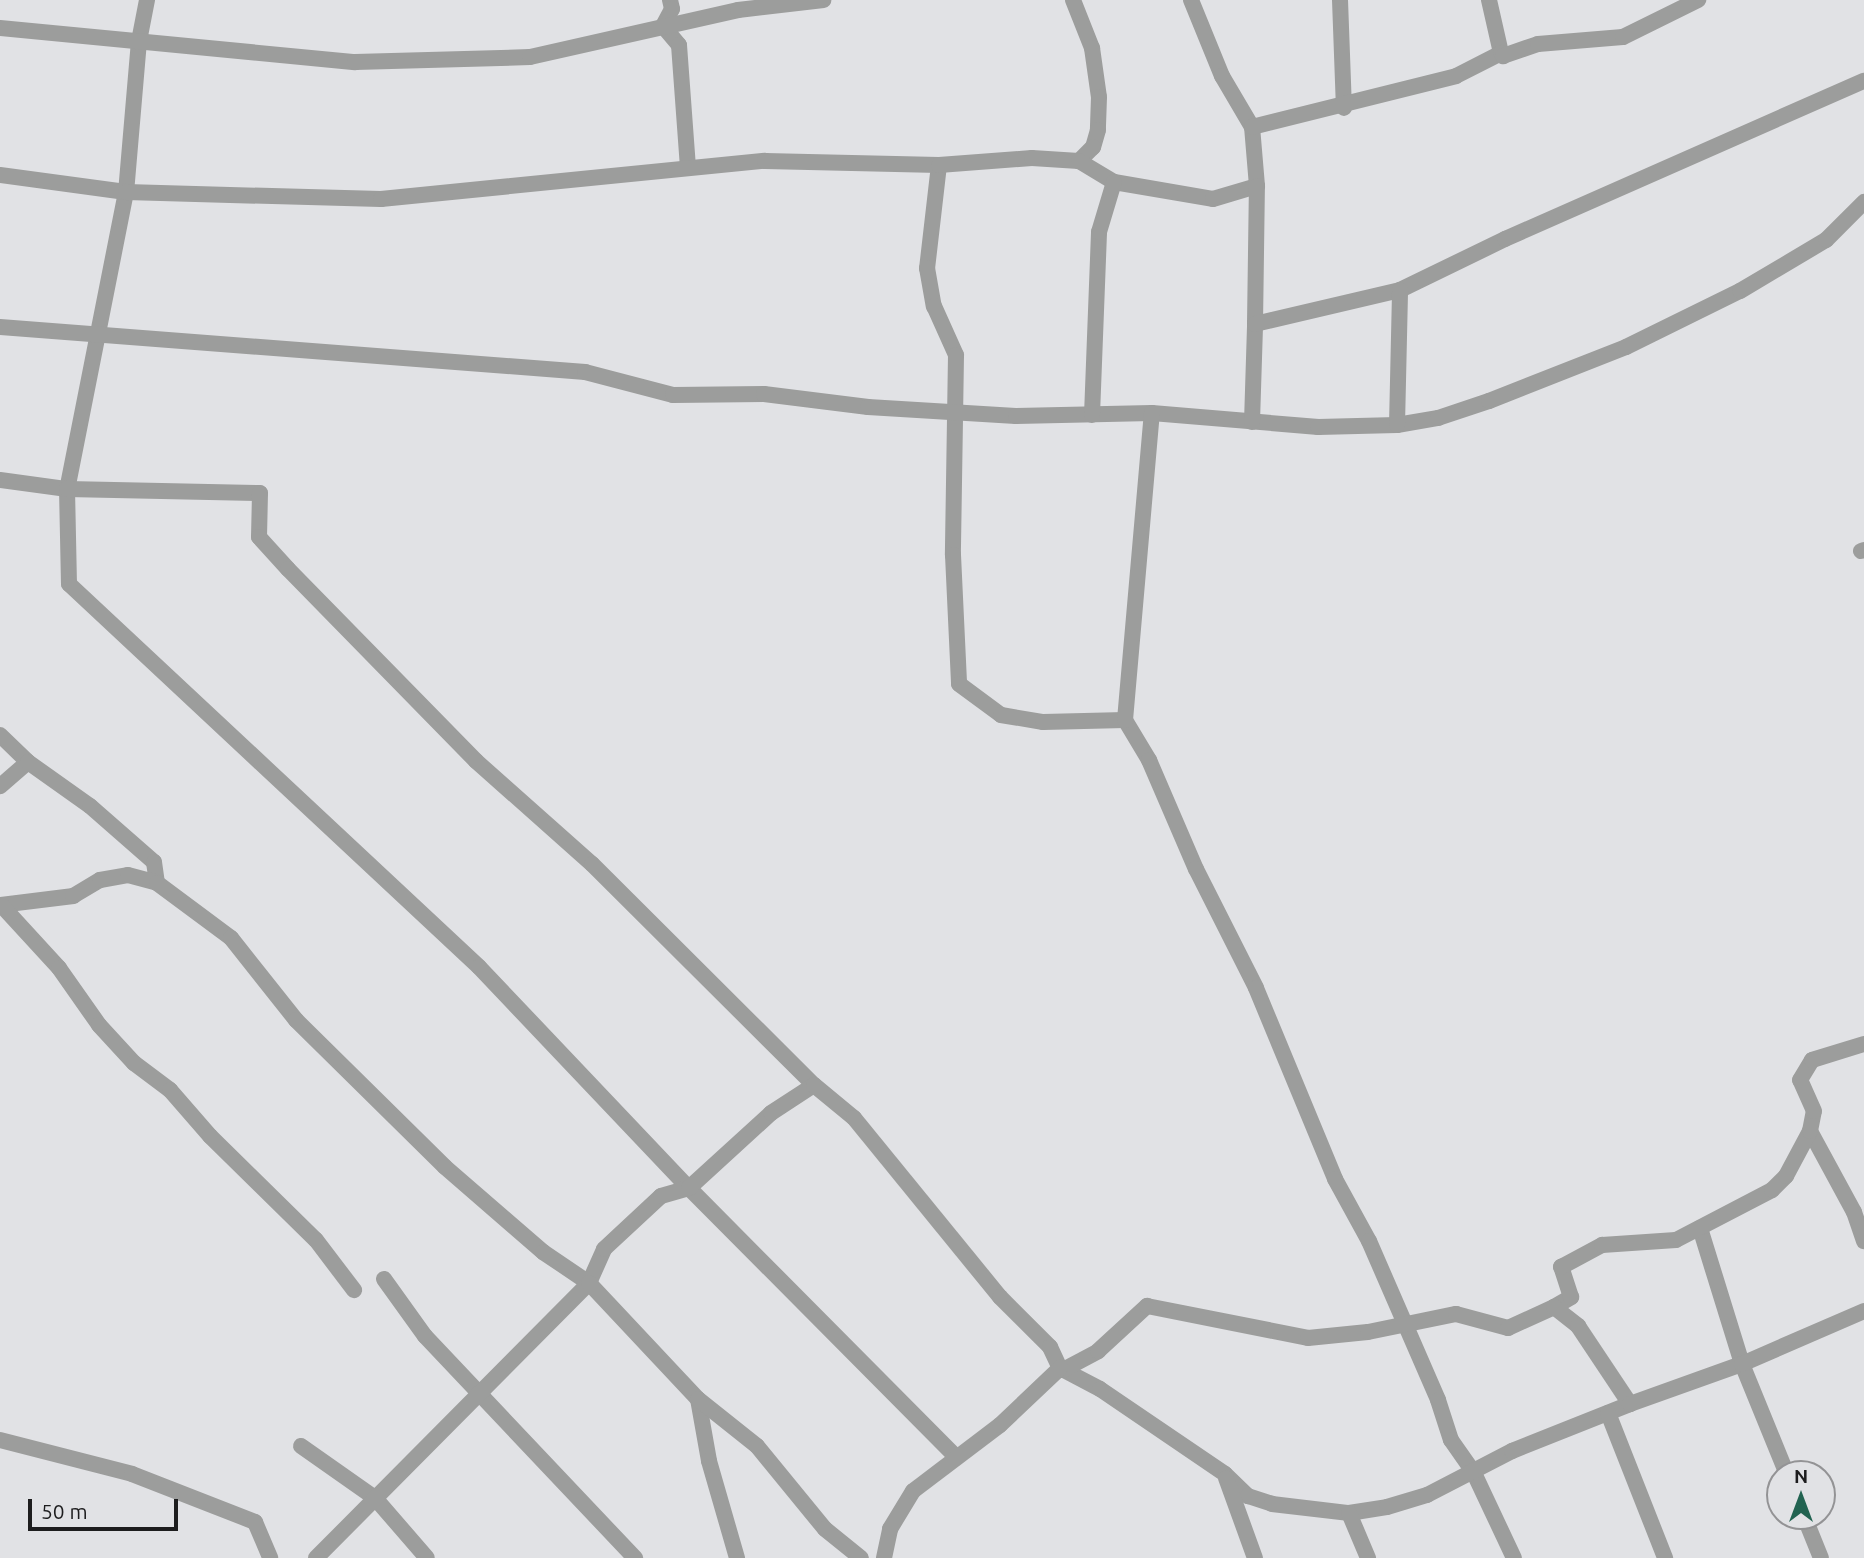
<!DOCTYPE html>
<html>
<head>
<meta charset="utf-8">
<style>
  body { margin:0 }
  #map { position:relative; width:1864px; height:1558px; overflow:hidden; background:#e1e2e5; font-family:Ubuntu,sans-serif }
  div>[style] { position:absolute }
  .street>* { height:16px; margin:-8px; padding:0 8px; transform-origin:8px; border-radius:8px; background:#9c9d9c }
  span { translate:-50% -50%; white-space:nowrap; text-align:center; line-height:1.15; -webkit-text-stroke:5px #e1e2e5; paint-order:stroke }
  .north { position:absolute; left:1766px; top:1460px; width:70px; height:70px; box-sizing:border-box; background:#e1e2e5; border:2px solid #939395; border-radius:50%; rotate:0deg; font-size:19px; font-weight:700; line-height:28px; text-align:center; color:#1d1d1e }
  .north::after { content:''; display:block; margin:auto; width:24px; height:32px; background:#226351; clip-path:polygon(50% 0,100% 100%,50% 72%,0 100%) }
  .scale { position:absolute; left:28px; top:1499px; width:150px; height:32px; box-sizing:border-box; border:4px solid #1d1d1e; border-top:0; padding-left:9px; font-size:21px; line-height:24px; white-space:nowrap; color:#1d1d1e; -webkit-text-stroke:5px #e1e2e5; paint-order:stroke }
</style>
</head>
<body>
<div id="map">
  <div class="street">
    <i style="left:147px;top:0;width:42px;rotate:101deg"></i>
    <i style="left:139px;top:41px;width:152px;rotate:94.9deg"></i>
    <i style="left:126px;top:192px;width:303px;rotate:101.2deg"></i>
    <i style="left:67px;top:489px;width:95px;rotate:88.8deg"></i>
    <i style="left:69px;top:584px;width:561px;rotate:43.05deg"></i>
    <i style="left:479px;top:967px;width:305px;rotate:46.5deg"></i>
    <i style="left:689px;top:1188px;width:379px;rotate:45.2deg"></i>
    <i style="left:670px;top:0;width:9px;rotate:77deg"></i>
    <i style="left:672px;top:9px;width:19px;rotate:118deg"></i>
    <i style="left:663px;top:26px;width:25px;rotate:50deg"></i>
    <i style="left:679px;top:45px;width:123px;rotate:85.8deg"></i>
    <i style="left:1073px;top:0;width:52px;rotate:68.4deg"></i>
    <i style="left:1092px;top:48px;width:49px;rotate:81.9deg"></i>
    <i style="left:1099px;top:97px;width:33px;rotate:92deg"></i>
    <i style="left:1098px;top:130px;width:18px;rotate:106deg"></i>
    <i style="left:1093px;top:147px;width:20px;rotate:135deg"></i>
    <i style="left:1191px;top:0;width:82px;rotate:67.8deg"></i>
    <i style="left:1222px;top:76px;width:59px;rotate:59.5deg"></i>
    <i style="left:1340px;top:0;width:108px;rotate:87.9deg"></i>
    <i style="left:1489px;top:0;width:54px;rotate:77.2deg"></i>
    <i style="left:0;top:28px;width:357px;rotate:5.5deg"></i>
    <i style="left:355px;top:62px;width:175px;rotate:-1.6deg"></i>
    <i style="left:530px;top:57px;width:213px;rotate:-12.7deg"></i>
    <i style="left:738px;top:10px;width:86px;rotate:-6.7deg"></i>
    <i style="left:939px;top:165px;width:104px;rotate:96.6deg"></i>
    <i style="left:927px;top:268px;width:39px;rotate:80deg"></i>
    <i style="left:934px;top:306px;width:54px;rotate:65.8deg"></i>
    <i style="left:956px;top:355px;width:200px;rotate:90.9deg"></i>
    <i style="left:953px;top:555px;width:129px;rotate:87.3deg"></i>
    <i style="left:959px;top:684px;width:52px;rotate:36.4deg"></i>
    <i style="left:1001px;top:715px;width:43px;rotate:9.5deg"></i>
    <i style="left:1043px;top:722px;width:82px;rotate:-1.4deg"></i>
    <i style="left:1125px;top:720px;width:47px;rotate:59deg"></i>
    <i style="left:1149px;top:760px;width:119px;rotate:66.7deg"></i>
    <i style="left:1196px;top:869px;width:133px;rotate:63.2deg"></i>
    <i style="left:1256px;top:988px;width:207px;rotate:67.5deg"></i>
    <i style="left:1335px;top:1179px;width:71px;rotate:61.3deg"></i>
    <i style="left:1369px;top:1241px;width:173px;rotate:66.5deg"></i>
    <i style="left:1438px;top:1400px;width:42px;rotate:72deg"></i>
    <i style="left:1451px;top:1440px;width:38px;rotate:55deg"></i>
    <i style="left:1473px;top:1471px;width:96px;rotate:64.8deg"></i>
    <i style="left:0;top:175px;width:127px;rotate:7.7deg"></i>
    <i style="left:126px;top:192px;width:255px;rotate:1.6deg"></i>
    <i style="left:381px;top:199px;width:386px;rotate:-5.7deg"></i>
    <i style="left:765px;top:161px;width:174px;rotate:1.3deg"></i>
    <i style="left:939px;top:165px;width:93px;rotate:-4.3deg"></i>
    <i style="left:1032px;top:158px;width:47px;rotate:3.7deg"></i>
    <i style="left:1079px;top:161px;width:41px;rotate:31deg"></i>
    <i style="left:1114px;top:182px;width:100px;rotate:9.7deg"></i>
    <i style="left:1213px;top:199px;width:46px;rotate:-16.5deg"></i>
    <i style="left:1257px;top:186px;width:59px;rotate:-94.8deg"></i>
    <i style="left:1252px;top:127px;width:210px;rotate:-14deg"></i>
    <i style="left:1456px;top:76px;width:51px;rotate:-27.1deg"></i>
    <i style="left:1501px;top:53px;width:4px;rotate:56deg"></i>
    <i style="left:1503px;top:56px;width:37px;rotate:-19deg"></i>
    <i style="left:1538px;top:44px;width:85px;rotate:-4.7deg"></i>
    <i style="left:1623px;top:37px;width:84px;rotate:-26.3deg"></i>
    <i style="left:1255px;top:324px;width:138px;rotate:-89.2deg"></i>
    <i style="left:0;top:327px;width:587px;rotate:4.4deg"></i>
    <i style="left:585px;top:372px;width:91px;rotate:14.6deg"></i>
    <i style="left:673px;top:395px;width:91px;rotate:-0.6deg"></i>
    <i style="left:764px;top:394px;width:105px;rotate:7.1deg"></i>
    <i style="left:868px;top:407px;width:148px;rotate:3.5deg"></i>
    <i style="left:1016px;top:416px;width:136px;rotate:-1.3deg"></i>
    <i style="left:1152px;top:413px;width:167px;rotate:4.8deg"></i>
    <i style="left:1318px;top:427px;width:79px;rotate:-1.5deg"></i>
    <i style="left:1397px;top:425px;width:42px;rotate:-9.7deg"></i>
    <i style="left:1438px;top:418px;width:54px;rotate:-18.4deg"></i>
    <i style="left:1489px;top:401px;width:147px;rotate:-21.5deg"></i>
    <i style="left:1626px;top:347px;width:127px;rotate:-26.2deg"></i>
    <i style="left:1740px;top:291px;width:100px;rotate:-30.7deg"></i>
    <i style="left:1826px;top:240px;width:54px;rotate:-45deg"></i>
    <i style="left:1092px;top:415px;width:183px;rotate:-87.8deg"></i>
    <i style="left:1099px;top:232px;width:52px;rotate:-73.3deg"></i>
    <i style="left:1252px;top:422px;width:98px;rotate:-88.2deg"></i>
    <i style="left:1255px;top:324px;width:149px;rotate:-13.2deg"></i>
    <i style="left:1400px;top:290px;width:117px;rotate:-25.9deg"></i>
    <i style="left:1505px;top:239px;width:392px;rotate:-23.8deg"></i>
    <i style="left:1397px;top:425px;width:135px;rotate:-88.7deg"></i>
    <i style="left:0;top:480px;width:68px;rotate:7.7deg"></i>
    <i style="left:67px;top:489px;width:193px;rotate:1.2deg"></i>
    <i style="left:260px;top:493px;width:44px;rotate:91.3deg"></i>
    <i style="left:259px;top:537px;width:43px;rotate:47.8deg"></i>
    <i style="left:288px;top:569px;width:269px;rotate:45.6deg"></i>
    <i style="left:476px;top:761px;width:155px;rotate:41.6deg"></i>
    <i style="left:592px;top:864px;width:313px;rotate:44.9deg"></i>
    <i style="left:1861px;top:551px;width:3px;rotate:-18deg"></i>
    <i style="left:1125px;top:720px;width:308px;rotate:-85deg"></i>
    <i style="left:0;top:735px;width:39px;rotate:44deg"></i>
    <i style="left:28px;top:762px;width:37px;rotate:139deg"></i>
    <i style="left:28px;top:762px;width:76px;rotate:35.4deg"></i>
    <i style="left:90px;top:806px;width:85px;rotate:41.2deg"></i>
    <i style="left:154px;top:862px;width:21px;rotate:82deg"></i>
    <i style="left:0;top:905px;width:74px;rotate:-7deg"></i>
    <i style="left:73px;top:896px;width:31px;rotate:-31deg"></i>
    <i style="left:100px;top:880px;width:28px;rotate:-10deg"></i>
    <i style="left:128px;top:875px;width:30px;rotate:15deg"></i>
    <i style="left:157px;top:883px;width:92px;rotate:36.6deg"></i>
    <i style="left:231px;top:938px;width:105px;rotate:51.6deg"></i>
    <i style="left:296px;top:1020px;width:209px;rotate:44.6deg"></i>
    <i style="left:445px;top:1167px;width:130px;rotate:40.9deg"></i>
    <i style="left:543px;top:1252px;width:55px;rotate:34deg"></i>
    <i style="left:589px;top:1283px;width:37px;rotate:-66deg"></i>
    <i style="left:604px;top:1249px;width:78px;rotate:-42.9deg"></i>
    <i style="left:661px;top:1196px;width:29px;rotate:-16deg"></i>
    <i style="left:689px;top:1188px;width:111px;rotate:-42.4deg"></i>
    <i style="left:771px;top:1113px;width:51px;rotate:-33.1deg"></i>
    <i style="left:814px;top:1085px;width:52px;rotate:39.5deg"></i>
    <i style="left:854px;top:1118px;width:231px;rotate:50.8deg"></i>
    <i style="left:1000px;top:1297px;width:71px;rotate:45deg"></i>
    <i style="left:1050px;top:1347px;width:23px;rotate:65deg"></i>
    <i style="left:1060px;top:1368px;width:45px;rotate:27.7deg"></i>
    <i style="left:1100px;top:1389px;width:151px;rotate:34.2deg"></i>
    <i style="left:1225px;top:1474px;width:32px;rotate:44deg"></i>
    <i style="left:1248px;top:1496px;width:25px;rotate:18deg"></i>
    <i style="left:1272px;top:1504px;width:78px;rotate:6.7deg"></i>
    <i style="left:1349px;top:1513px;width:38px;rotate:-9deg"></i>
    <i style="left:1387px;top:1507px;width:42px;rotate:-16.7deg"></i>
    <i style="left:1427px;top:1495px;width:96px;rotate:-27.4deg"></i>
    <i style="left:1512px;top:1451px;width:127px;rotate:-21.7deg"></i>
    <i style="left:3px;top:907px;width:83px;rotate:47.4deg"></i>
    <i style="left:59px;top:968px;width:70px;rotate:54.9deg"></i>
    <i style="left:99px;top:1025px;width:52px;rotate:47.4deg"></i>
    <i style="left:134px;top:1063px;width:45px;rotate:36.9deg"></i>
    <i style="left:170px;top:1090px;width:61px;rotate:49deg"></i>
    <i style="left:210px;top:1136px;width:148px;rotate:44.5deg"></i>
    <i style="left:316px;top:1240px;width:63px;rotate:52.8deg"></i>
    <i style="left:1810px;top:1131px;width:92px;rotate:61.5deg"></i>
    <i style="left:1854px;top:1212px;width:31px;rotate:71deg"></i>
    <i style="left:1700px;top:1228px;width:142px;rotate:72.8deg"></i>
    <i style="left:1742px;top:1364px;width:119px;rotate:67.8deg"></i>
    <i style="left:384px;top:1279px;width:70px;rotate:54.3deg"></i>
    <i style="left:425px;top:1336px;width:306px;rotate:46.6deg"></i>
    <i style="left:1554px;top:1307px;width:20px;rotate:-30deg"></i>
    <i style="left:1571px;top:1297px;width:32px;rotate:-108deg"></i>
    <i style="left:1561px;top:1267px;width:47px;rotate:-28.2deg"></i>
    <i style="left:1602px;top:1245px;width:74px;rotate:-3.9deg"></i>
    <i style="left:1676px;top:1240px;width:108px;rotate:-27.5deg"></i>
    <i style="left:1772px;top:1190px;width:20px;rotate:-45deg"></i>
    <i style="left:1786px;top:1176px;width:51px;rotate:-61.9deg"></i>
    <i style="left:1810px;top:1131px;width:20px;rotate:-79deg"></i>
    <i style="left:1814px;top:1111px;width:34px;rotate:-114deg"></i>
    <i style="left:1800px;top:1080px;width:23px;rotate:-59deg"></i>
    <i style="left:1812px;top:1060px;width:54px;rotate:-17.1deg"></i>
    <i style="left:1063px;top:1370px;width:40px;rotate:-28deg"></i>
    <i style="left:1098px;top:1351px;width:67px;rotate:-42.6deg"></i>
    <i style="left:1147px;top:1306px;width:164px;rotate:11.2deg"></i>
    <i style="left:1308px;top:1338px;width:60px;rotate:-5.7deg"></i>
    <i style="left:1368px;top:1332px;width:90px;rotate:-11.6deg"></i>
    <i style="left:1456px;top:1314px;width:54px;rotate:15.1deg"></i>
    <i style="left:1508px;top:1328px;width:51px;rotate:-24.5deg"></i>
    <i style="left:1554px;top:1307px;width:31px;rotate:38deg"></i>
    <i style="left:1578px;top:1326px;width:94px;rotate:56.3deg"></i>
    <i style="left:1630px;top:1404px;width:119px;rotate:-19.7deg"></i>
    <i style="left:1742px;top:1364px;width:133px;rotate:-23.5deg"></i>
    <i style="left:698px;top:1399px;width:63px;rotate:79.9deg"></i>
    <i style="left:709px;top:1461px;width:101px;rotate:73.9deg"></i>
    <i style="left:1608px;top:1413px;width:156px;rotate:68.5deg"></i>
    <i style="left:0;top:1440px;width:136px;rotate:14.4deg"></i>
    <i style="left:132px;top:1474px;width:132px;rotate:21.3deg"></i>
    <i style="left:255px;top:1522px;width:39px;rotate:67deg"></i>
    <i style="left:301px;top:1446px;width:90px;rotate:35.1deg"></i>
    <i style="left:375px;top:1498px;width:79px;rotate:49.1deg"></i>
    <i style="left:1226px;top:1478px;width:85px;rotate:70.1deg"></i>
    <i style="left:1349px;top:1513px;width:49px;rotate:67.1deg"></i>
    <i style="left:1804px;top:1516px;width:45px;rotate:68deg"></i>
    <i style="left:316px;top:1558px;width:387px;rotate:-45.2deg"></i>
    <i style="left:589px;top:1283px;width:159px;rotate:46.8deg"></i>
    <i style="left:698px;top:1399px;width:75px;rotate:38.5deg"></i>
    <i style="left:757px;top:1446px;width:107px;rotate:50.7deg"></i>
    <i style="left:825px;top:1529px;width:46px;rotate:38.9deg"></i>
    <i style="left:884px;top:1558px;width:30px;rotate:-78deg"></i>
    <i style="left:890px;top:1529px;width:44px;rotate:-58.8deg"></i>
    <i style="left:913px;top:1491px;width:109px;rotate:-37.2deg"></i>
    <i style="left:1000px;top:1425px;width:83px;rotate:-43.5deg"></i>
  </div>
  <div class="north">N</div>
  <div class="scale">50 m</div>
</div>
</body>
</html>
